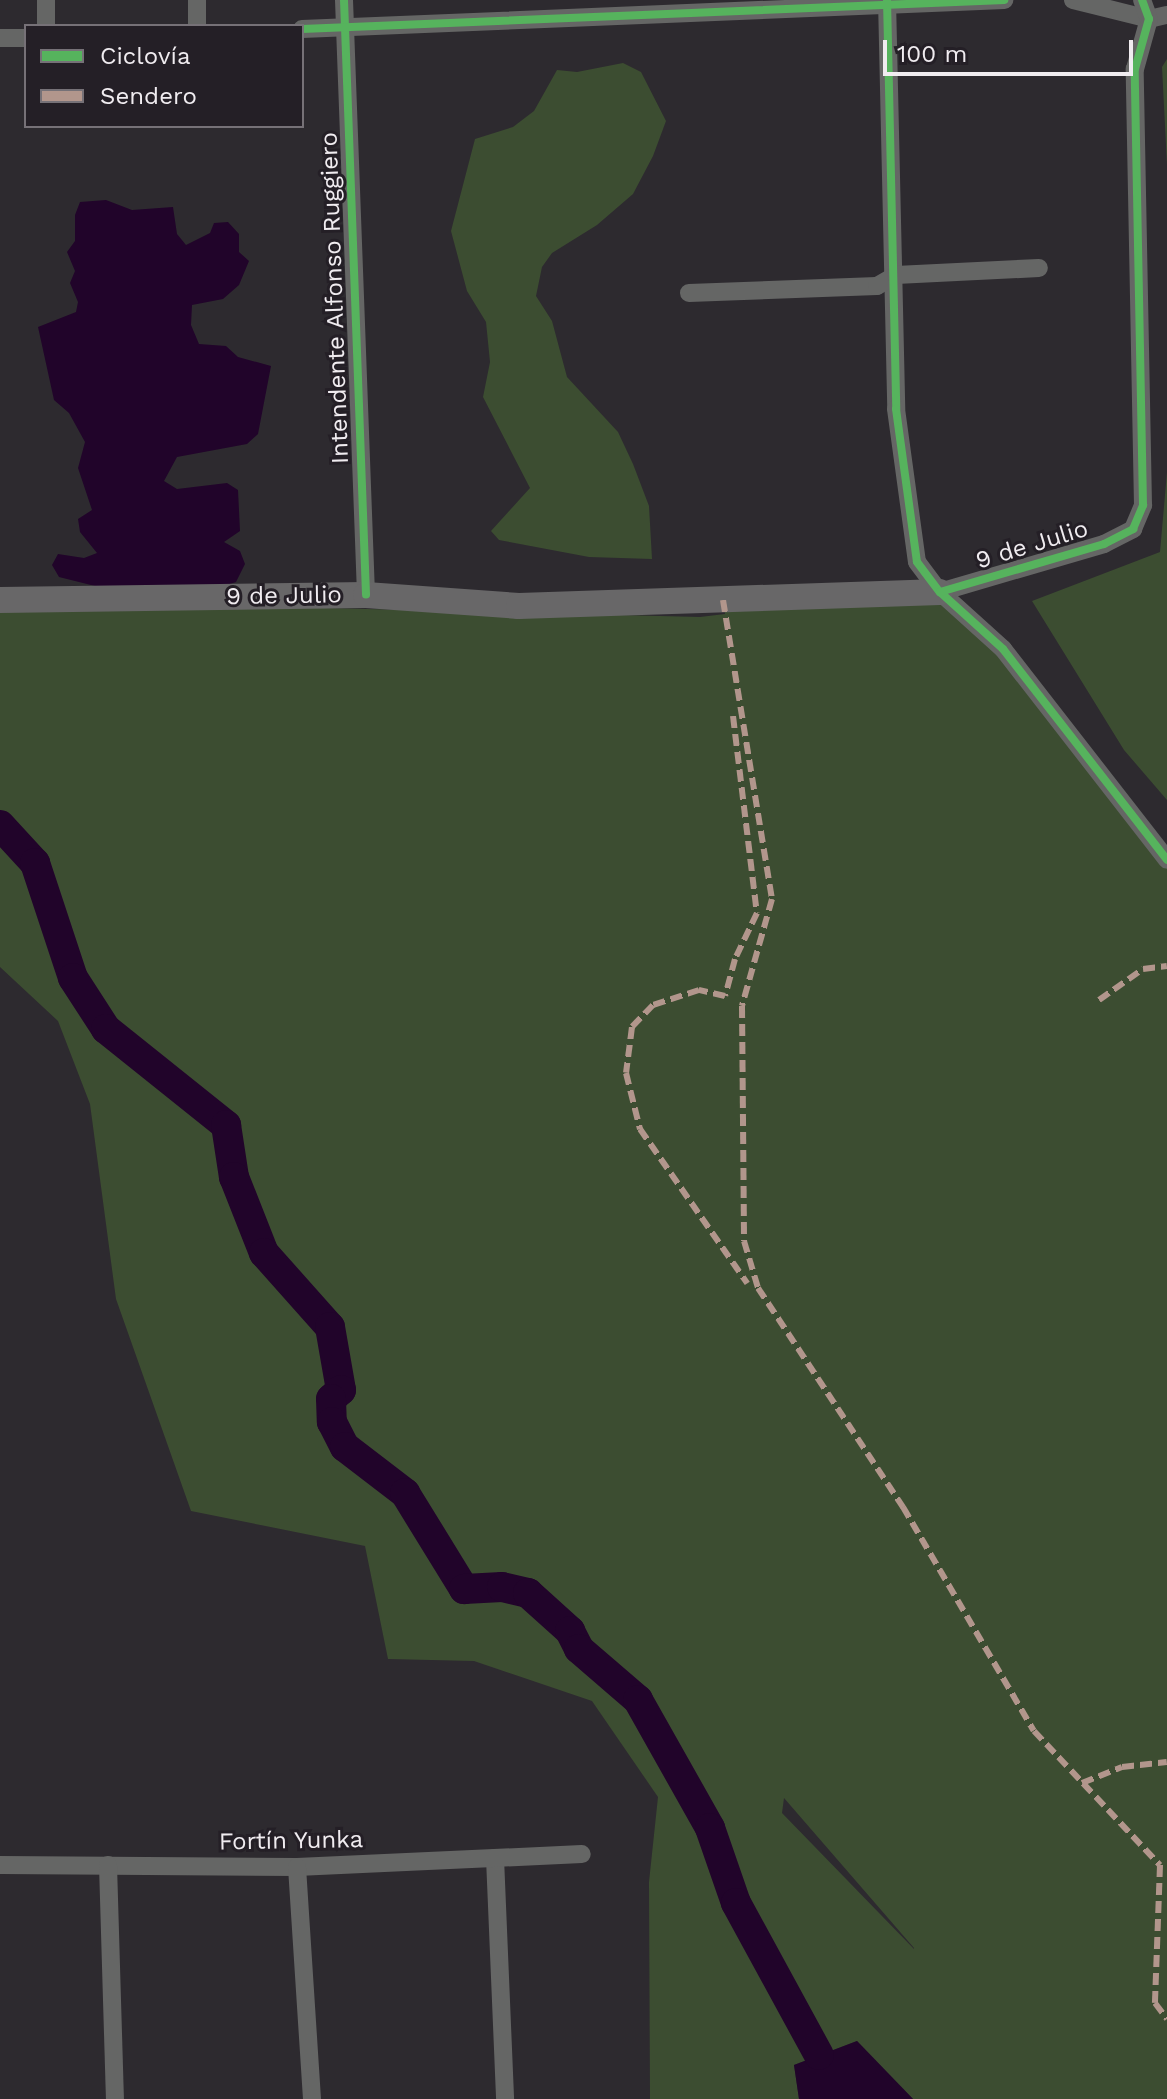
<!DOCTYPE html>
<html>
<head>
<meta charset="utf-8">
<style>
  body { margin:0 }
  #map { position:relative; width:1167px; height:2099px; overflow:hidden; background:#2d2a2f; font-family:"Work Sans",sans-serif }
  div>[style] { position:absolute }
  .green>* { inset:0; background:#3c4d31 }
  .water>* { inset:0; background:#21042a }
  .river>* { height:30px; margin:-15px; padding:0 15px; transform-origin:15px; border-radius:15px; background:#21042a }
  .minor>* { height:18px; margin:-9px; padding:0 9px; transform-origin:9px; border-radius:9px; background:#656665 }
  .secondary>* { height:26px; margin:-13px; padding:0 13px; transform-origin:13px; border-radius:13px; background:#686768 }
  .quiet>* { height:6px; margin-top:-3px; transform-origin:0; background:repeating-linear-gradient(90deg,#b2968c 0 12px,transparent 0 18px) }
  .cycleway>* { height:8px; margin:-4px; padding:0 4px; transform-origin:4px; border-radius:4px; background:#56b35d }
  span { translate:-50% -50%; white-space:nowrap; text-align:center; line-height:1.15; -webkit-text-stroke:6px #241f26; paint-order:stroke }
  .street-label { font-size:24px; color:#f0ecf0 }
  .legend { position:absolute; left:24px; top:24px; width:280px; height:104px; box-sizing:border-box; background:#241f26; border:2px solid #767177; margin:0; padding:10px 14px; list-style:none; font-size:24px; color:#f0ecf0 }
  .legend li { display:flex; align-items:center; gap:16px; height:40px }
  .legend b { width:40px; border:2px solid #767177 }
  .scale { position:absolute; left:883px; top:40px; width:250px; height:36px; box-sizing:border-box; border:4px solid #f0ecf0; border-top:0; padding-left:10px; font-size:24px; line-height:28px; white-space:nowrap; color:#f0ecf0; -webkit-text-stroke:6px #241f26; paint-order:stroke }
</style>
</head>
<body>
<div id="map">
  <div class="green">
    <i style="clip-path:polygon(1167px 59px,1167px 165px,1162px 67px)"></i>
    <i style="clip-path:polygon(623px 63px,641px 72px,666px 121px,653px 156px,633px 194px,597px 225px,552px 253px,542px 267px,536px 296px,552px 321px,567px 377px,618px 432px,633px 464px,649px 506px,652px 559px,589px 557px,499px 540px,491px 531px,530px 488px,483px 397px,490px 362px,486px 322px,467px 291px,451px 231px,475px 139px,513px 127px,534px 111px,557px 70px,577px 72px)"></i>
    <i style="clip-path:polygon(1167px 472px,1167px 800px,1124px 750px,1032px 601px,1160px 552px)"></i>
    <i style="clip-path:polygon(evenodd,940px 592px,962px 607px,1167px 860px,1167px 2099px,913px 2099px,857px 2041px,794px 2065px,799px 2099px,650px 2099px,649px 1882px,658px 1797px,592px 1701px,474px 1661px,388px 1659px,365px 1546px,191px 1511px,116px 1299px,90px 1104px,58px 1021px,0 967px,0 600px,700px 617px,725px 614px,723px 600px,940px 592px,784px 1798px,914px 1948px,914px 1949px,782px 1813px,784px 1798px)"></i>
  </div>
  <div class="water">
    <i style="clip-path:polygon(106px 200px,132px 210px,173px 207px,177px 234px,186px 245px,210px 233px,214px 223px,228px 222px,239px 234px,239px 252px,249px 261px,239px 285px,223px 299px,192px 305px,191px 325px,199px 344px,226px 346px,238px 357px,271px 366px,258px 434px,247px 444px,177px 457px,164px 481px,177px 489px,227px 483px,238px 490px,240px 531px,224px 542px,240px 551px,245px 564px,236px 582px,211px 590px,95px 586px,59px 577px,52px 565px,58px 554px,84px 558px,97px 553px,80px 532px,78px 519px,92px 510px,78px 468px,85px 442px,69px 413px,54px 400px,38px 327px,76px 312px,78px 302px,70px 283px,75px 271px,67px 252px,75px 241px,75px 215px,80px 202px)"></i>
    <i style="clip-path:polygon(857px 2041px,913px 2099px,799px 2099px,794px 2065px)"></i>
  </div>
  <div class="river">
    <i style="left:0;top:825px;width:52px;rotate:47.4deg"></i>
    <i style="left:35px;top:863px;width:121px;rotate:71.7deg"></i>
    <i style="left:73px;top:978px;width:61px;rotate:57.1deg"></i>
    <i style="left:106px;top:1029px;width:154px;rotate:38.7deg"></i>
    <i style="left:226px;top:1125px;width:53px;rotate:81.3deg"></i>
    <i style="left:234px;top:1177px;width:82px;rotate:68.5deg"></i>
    <i style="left:264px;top:1253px;width:99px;rotate:48.3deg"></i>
    <i style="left:330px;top:1327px;width:64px;rotate:80.1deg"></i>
    <i style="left:341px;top:1390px;width:13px;rotate:138deg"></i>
    <i style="left:331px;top:1399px;width:23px;rotate:88deg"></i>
    <i style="left:332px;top:1422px;width:28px;rotate:63deg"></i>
    <i style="left:345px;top:1447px;width:76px;rotate:37.5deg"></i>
    <i style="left:405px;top:1493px;width:113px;rotate:58.4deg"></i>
    <i style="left:464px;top:1589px;width:38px;rotate:-3deg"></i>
    <i style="left:502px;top:1587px;width:27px;rotate:13deg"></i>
    <i style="left:528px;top:1593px;width:57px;rotate:42.1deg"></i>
    <i style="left:570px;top:1631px;width:20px;rotate:63deg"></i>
    <i style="left:579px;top:1649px;width:78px;rotate:40.8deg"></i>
    <i style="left:638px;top:1700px;width:147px;rotate:60.6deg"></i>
    <i style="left:710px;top:1828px;width:79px;rotate:70.9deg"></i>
    <i style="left:736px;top:1903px;width:173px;rotate:61.4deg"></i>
  </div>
  <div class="minor">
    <i style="left:46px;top:0;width:26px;rotate:90deg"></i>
    <i style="left:197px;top:0;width:26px;rotate:90deg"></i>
    <i style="left:344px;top:0;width:595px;rotate:87.88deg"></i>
    <i style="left:887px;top:0;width:409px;rotate:88.7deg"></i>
    <i style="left:896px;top:409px;width:154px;rotate:82.2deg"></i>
    <i style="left:917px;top:562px;width:38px;rotate:53deg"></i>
    <i style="left:940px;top:592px;width:85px;rotate:42.1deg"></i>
    <i style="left:1003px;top:649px;width:267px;rotate:52.1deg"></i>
    <i style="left:1073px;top:0;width:78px;rotate:14deg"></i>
    <i style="left:1149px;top:19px;width:18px;rotate:-13deg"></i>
    <i style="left:302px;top:29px;width:703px;rotate:-2.37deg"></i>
    <i style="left:0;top:38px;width:26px"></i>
    <i style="left:689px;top:293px;width:188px;rotate:-2.1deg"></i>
    <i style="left:877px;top:286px;width:22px;rotate:-30deg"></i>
    <i style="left:896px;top:275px;width:143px;rotate:-2.8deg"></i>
    <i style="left:940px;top:592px;width:171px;rotate:-16.3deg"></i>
    <i style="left:1104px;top:544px;width:33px;rotate:-27deg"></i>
    <i style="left:1133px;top:529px;width:26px;rotate:-67deg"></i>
    <i style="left:1143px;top:505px;width:436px;rotate:-91.1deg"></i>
    <i style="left:1135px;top:69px;width:52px;rotate:-74.4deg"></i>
    <i style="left:1149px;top:19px;width:20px;rotate:-110deg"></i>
    <i style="left:495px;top:1858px;width:241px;rotate:87.6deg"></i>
    <i style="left:0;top:1865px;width:297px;rotate:0.4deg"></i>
    <i style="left:297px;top:1867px;width:285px;rotate:-2.6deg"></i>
    <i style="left:108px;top:1865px;width:234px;rotate:88.3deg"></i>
    <i style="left:297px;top:1867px;width:232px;rotate:86.3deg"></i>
  </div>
  <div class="secondary">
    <i style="left:0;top:600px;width:366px;rotate:-0.8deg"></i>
    <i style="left:366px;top:595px;width:153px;rotate:4.1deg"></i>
    <i style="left:519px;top:606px;width:421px;rotate:-1.9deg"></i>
  </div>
  <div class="quiet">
    <i style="left:723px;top:600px;width:303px;rotate:80.7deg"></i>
    <i style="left:772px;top:899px;width:111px;rotate:105.7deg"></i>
    <i style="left:742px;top:1006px;width:235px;rotate:89.5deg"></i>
    <i style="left:744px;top:1241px;width:49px;rotate:73.4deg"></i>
    <i style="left:758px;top:1288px;width:263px;rotate:56.5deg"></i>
    <i style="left:903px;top:1507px;width:259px;rotate:59.7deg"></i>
    <i style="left:1034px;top:1731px;width:184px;rotate:46.8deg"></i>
    <i style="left:1160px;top:1865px;width:138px;rotate:92.1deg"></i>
    <i style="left:1155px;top:2003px;width:20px;rotate:53deg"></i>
    <i style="left:733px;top:716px;width:198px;rotate:83.1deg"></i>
    <i style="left:757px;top:913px;width:51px;rotate:115.6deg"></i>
    <i style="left:735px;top:959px;width:38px;rotate:105deg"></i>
    <i style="left:725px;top:996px;width:27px;rotate:-167deg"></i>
    <i style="left:699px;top:990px;width:48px;rotate:161.9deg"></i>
    <i style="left:653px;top:1005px;width:30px;rotate:134deg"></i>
    <i style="left:632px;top:1027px;width:46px;rotate:97.4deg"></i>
    <i style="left:626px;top:1073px;width:58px;rotate:76deg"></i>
    <i style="left:640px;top:1129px;width:188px;rotate:55.2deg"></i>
    <i style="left:1099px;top:1000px;width:54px;rotate:-35.2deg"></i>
    <i style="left:1143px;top:969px;width:24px;rotate:-7deg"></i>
    <i style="left:1082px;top:1783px;width:43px;rotate:-21.8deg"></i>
    <i style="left:1122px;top:1767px;width:45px;rotate:-6.3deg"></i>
  </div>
  <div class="cycleway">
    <i style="left:344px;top:0;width:595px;rotate:87.88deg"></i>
    <i style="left:887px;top:0;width:409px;rotate:88.7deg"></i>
    <i style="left:896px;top:409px;width:154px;rotate:82.2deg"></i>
    <i style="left:917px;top:562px;width:38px;rotate:53deg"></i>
    <i style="left:940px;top:592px;width:85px;rotate:42.1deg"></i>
    <i style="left:1003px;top:649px;width:267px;rotate:52.1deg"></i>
    <i style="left:302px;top:29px;width:703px;rotate:-2.37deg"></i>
    <i style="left:940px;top:592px;width:171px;rotate:-16.3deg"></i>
    <i style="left:1104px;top:544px;width:33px;rotate:-27deg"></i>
    <i style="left:1133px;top:529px;width:26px;rotate:-67deg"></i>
    <i style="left:1143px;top:505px;width:436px;rotate:-91.1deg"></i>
    <i style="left:1135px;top:69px;width:52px;rotate:-74.4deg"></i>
    <i style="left:1149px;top:19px;width:20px;rotate:-110deg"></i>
  </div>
  <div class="street-label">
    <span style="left:335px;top:298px;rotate:-92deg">Intendente Alfonso Ruggiero</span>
    <span style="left:1032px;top:545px;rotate:-17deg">9 de Julio</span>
    <span style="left:284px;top:596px;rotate:-1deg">9 de Julio</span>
    <span style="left:291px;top:1841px;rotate:-1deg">Fortín Yunka</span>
  </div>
  <ul class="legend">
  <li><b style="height:10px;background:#56b35d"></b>Ciclovía</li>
  <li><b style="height:10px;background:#b2968c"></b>Sendero</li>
  </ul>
  <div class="scale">100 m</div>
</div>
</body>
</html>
